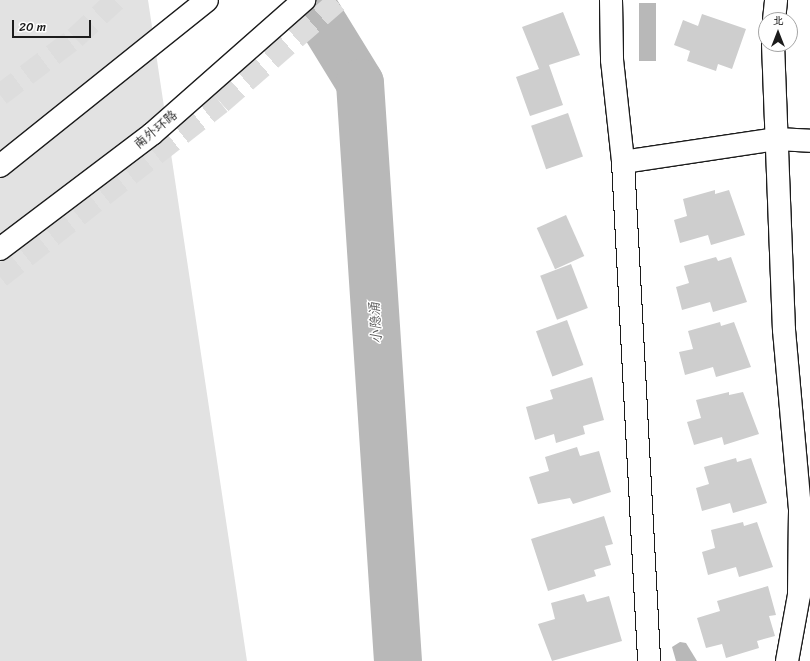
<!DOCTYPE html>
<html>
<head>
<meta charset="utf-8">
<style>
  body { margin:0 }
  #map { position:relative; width:810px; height:661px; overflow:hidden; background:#fff; font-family:Sriracha,"LXGW WenKai TC",sans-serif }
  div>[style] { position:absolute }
  .green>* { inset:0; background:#e2e2e2 }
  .water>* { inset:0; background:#b8b8b8; transform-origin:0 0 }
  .river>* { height:48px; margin:-24px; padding:0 24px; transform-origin:24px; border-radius:24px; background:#b8b8b8 }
  .building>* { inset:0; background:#cecece; transform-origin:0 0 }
  .motorway-tunnel>* { height:22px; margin-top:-11px; transform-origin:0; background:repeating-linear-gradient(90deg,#ddd 0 22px,transparent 0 33px) }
  .roads { filter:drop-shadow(1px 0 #1c1c1c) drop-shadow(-1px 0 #1c1c1c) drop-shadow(0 1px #1c1c1c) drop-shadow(0 -1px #1c1c1c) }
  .minor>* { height:22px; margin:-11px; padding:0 11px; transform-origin:11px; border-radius:11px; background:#fff }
  .trunk>* { height:22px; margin:-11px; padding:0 11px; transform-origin:11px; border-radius:11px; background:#fff }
  span { translate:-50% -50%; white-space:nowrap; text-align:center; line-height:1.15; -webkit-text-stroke:3px #fff; paint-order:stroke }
  .street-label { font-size:13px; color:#1c1c1c }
  .water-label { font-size:14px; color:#5a5a5a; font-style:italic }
  .north { position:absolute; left:758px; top:12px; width:40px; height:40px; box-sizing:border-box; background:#fff; border:1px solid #a4a4a4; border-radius:50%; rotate:0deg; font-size:11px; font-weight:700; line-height:16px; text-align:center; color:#1c1c1c }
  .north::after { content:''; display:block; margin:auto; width:14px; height:18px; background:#1c1c1c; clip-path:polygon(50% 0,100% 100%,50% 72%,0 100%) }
  .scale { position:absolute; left:12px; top:20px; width:79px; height:18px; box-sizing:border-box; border:2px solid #1c1c1c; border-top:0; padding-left:5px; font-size:12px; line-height:14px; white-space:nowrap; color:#1c1c1c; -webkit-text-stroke:3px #fff; paint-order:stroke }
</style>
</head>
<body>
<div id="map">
  <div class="green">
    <i style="clip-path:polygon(0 0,148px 0,247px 661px,0 661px)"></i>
  </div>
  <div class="water">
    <i style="left:639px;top:3px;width:17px;height:58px"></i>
    <i style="clip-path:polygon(680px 642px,686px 643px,697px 661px,676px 661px,672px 647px)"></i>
  </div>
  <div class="river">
    <i style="left:309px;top:0;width:97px;rotate:58.4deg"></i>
    <i style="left:360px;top:83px;width:579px;rotate:86.24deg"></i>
  </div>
  <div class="building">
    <i style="clip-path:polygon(563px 12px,580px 55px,549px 65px,563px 105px,530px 116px,516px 77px,539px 69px,522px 27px)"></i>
    <i style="clip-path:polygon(702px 14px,746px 29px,732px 69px,718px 64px,716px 71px,687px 61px,690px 51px,674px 45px,683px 20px,698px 26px)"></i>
    <i style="left:568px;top:113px;width:46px;height:39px;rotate:71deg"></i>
    <i style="clip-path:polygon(715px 190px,715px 194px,729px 190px,745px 235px,711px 245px,708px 235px,680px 243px,674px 220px,687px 216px,683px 199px)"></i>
    <i style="left:566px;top:215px;width:45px;height:32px;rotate:66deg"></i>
    <i style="clip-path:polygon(716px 257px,718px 261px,731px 257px,747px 302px,713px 312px,710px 302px,682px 310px,676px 287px,689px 283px,684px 266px)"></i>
    <i style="left:571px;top:264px;width:47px;height:33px;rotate:69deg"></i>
    <i style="left:567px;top:320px;width:48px;height:33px;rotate:70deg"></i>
    <i style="clip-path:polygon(720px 322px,721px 326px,734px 322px,751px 367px,716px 377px,713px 367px,685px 375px,679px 352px,693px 349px,688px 331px)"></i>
    <i style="clip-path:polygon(592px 377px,604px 420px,583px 426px,585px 434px,556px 443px,554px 434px,535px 440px,526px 407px,553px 399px,550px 390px)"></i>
    <i style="clip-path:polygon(729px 392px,729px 395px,743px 392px,759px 434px,724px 445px,722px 437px,694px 445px,687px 422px,701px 418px,696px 400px)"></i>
    <i style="clip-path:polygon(577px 447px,580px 456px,599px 451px,611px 492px,573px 504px,570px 498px,538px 504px,529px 477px,549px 471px,545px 457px)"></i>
    <i style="clip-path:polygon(736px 458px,737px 462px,751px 458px,767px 503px,733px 513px,730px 503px,702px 511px,696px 488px,709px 484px,704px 467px)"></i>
    <i style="clip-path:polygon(604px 516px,613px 544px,605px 546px,611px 565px,594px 570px,596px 576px,548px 591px,531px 539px)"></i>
    <i style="clip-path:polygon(743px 522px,744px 526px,757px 522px,773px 567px,739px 577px,736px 567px,708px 575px,702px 552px,715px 548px,711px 530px)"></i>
    <i style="clip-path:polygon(768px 586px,776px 615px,769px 616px,775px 636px,757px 641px,759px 648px,726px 658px,722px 644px,706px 648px,697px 618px,720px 611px,717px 601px)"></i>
    <i style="clip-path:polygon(584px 594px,587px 602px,609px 596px,622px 641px,552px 661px,538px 624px,555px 619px,551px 603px)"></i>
  </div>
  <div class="motorway-tunnel">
    <i style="left:0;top:95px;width:94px;rotate:-37.2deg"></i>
    <i style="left:75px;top:38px;width:56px;rotate:-42.8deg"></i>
    <i style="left:0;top:277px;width:281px;rotate:-38.2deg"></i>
    <i style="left:221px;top:103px;width:157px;rotate:-41.1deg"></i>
  </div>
  <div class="roads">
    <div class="minor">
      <i style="left:611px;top:0;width:60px;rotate:89deg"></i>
      <i style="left:612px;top:60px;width:103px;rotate:83.8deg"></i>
      <i style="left:623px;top:162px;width:156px;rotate:-8.5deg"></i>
      <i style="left:777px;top:139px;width:33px;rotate:3deg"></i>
      <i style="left:774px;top:20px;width:20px;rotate:-84deg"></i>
      <i style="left:773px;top:44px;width:286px;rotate:87.8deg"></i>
      <i style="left:784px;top:330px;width:182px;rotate:84.9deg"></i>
      <i style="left:800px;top:511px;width:84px;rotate:90.7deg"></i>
      <i style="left:799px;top:595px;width:67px;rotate:100.3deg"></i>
      <i style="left:623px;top:162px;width:500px;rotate:87deg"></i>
    </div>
    <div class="trunk">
      <i style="left:0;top:166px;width:265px;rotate:-38.7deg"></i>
      <i style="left:0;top:249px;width:191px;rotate:-37.1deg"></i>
      <i style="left:152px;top:134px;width:203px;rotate:-41.4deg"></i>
    </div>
  </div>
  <div class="street-label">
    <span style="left:156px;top:130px;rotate:-40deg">南外环路</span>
  </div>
  <div class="water-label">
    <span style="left:376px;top:323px;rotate:-94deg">小隐涌</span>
  </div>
  <div class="north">北</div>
  <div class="scale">20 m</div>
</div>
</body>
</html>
